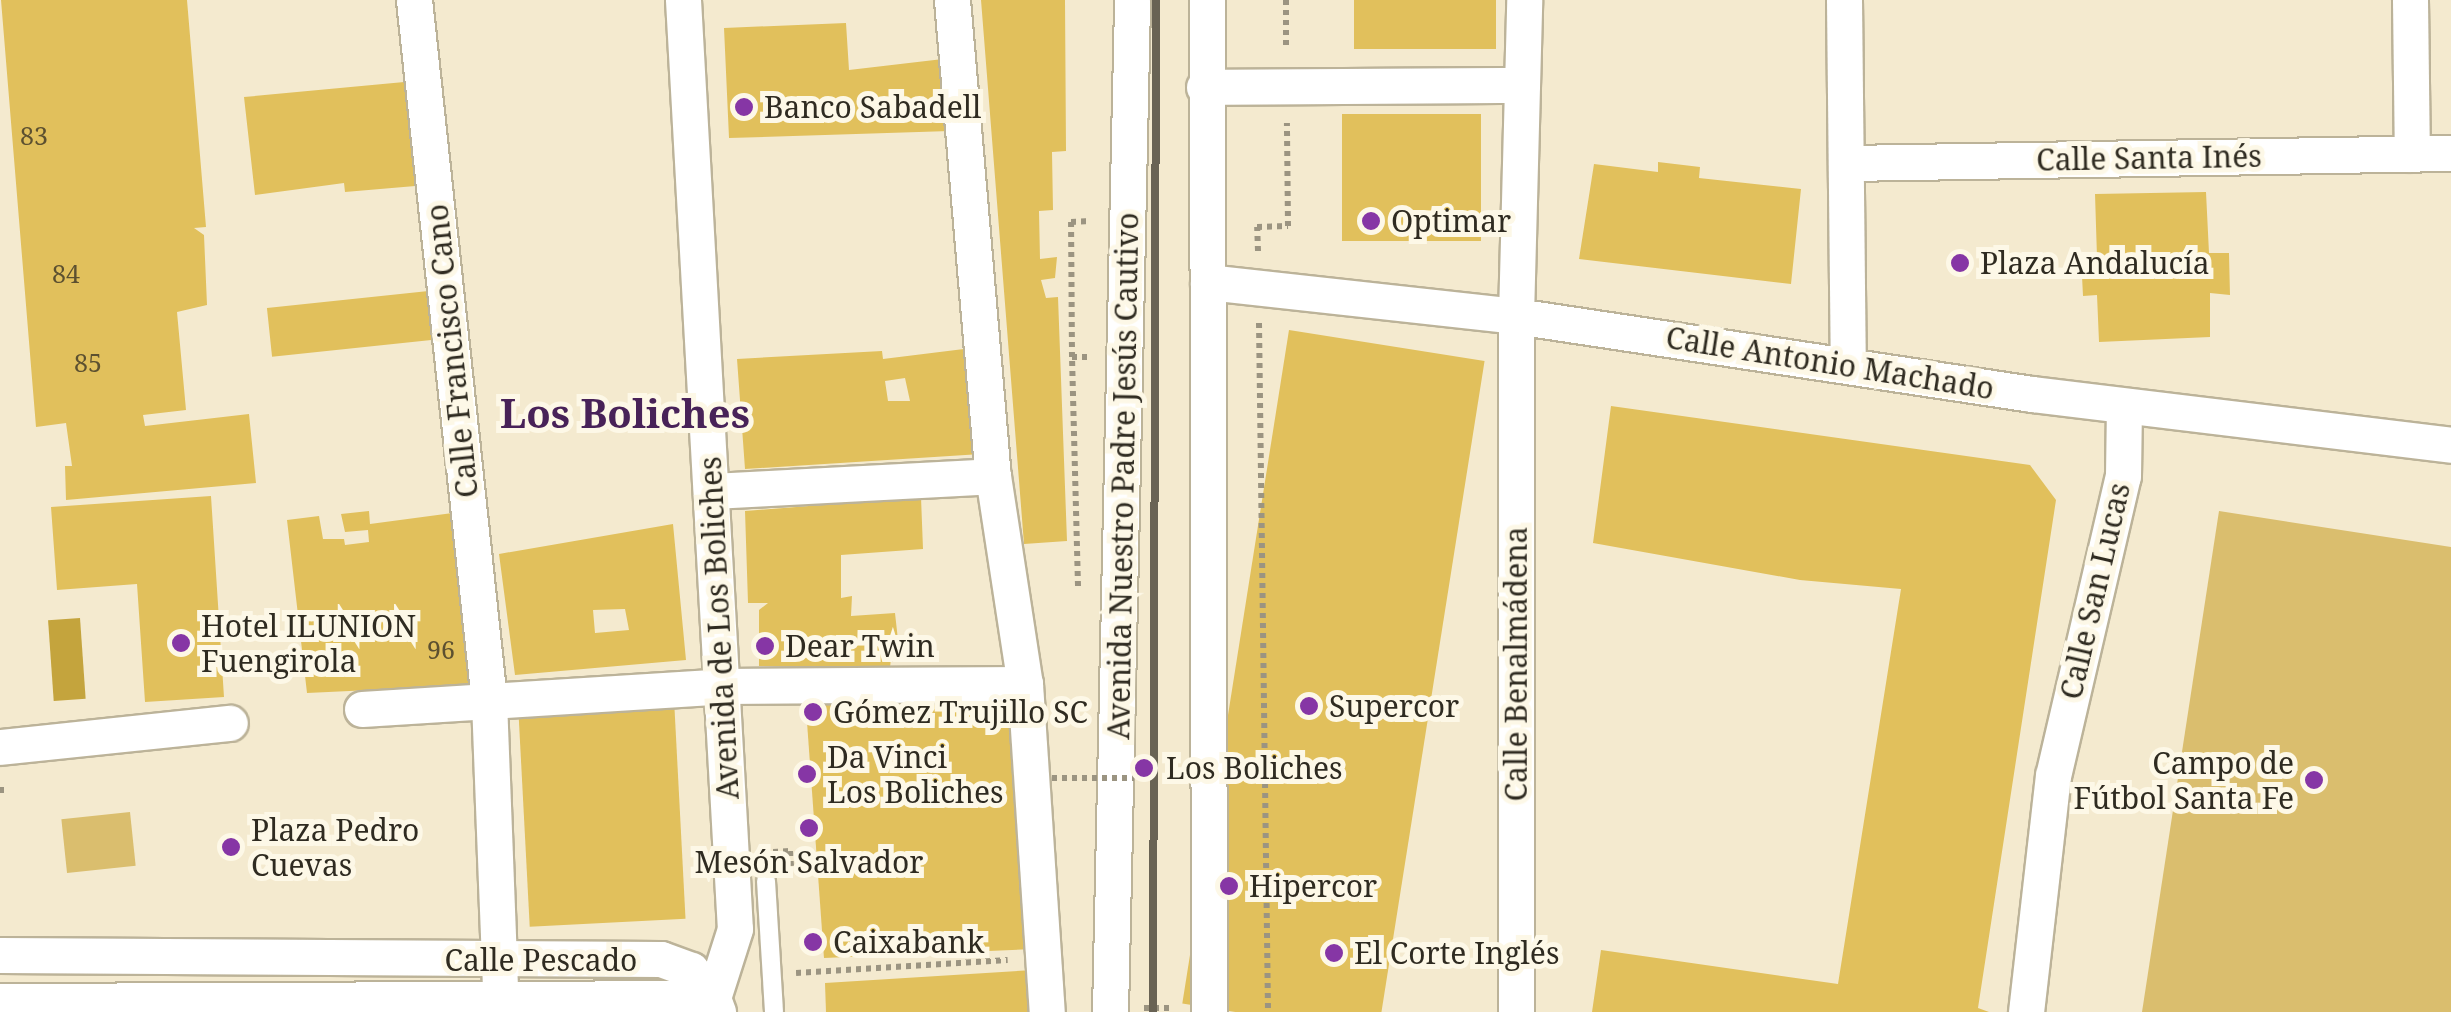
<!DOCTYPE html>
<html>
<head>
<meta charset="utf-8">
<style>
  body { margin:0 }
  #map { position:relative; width:2451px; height:1012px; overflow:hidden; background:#f4eacf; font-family:"Noto Serif",serif }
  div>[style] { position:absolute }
  .green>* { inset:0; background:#dabe6e; transform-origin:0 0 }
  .water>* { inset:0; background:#c4a43d; transform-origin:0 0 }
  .building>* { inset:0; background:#e1c05c; transform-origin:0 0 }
  .path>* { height:6px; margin-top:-3px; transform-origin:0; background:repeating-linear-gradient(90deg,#9b9481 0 5px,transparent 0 10px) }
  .roads { filter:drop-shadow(2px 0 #bcb399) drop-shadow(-2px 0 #bcb399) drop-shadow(0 2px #bcb399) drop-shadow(0 -2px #bcb399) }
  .lane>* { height:18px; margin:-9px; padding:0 9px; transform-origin:9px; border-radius:9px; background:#fff }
  .street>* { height:35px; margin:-17.5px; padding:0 17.5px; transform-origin:17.5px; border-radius:17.5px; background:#fff }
  .rail>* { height:8px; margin:-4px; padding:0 4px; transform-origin:4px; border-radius:4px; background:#696354 }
  .path-bridge>* { height:6px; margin-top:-3px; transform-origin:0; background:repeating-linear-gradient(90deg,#9b9481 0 5px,transparent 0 10px) }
  .dots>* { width:28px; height:28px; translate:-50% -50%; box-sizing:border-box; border:5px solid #fdf8e7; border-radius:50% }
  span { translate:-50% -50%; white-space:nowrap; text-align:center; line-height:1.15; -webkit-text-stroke:10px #fdf8e7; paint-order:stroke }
  .number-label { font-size:25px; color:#5c5030 }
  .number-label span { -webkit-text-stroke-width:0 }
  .poi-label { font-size:30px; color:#2f2b21 }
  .left { translate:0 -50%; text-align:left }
  .right { translate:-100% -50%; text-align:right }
  .street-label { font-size:30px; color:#2f2b21 }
  .district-label { font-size:40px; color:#482258; font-weight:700 }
</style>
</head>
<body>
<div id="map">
  <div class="green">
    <i style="clip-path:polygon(2219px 511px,2451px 547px,2451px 1012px,2142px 1012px)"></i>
    <i style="left:130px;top:812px;width:54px;height:69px;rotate:84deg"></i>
  </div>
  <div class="water">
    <i style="left:80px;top:618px;width:81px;height:32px;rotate:86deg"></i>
  </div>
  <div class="building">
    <i style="clip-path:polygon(1px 0,187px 0,206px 227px,194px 228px,204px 235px,207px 305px,177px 312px,186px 410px,143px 415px,145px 426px,249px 414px,256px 483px,66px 500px,65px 466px,72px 466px,66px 423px,36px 427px)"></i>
    <i style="clip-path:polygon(981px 0,1065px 0,1066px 151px,1052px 152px,1053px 210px,1039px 211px,1040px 259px,1057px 257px,1055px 278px,1041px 280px,1046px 298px,1058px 297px,1067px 541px,1024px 544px)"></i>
    <i style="left:1354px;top:0;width:142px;height:49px"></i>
    <i style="clip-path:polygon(846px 23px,849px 70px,943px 59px,950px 131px,729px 138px,724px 28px)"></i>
    <i style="clip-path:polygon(415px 81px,427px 185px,345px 192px,344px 183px,255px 195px,244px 97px)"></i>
    <i style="left:1342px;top:114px;width:139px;height:127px"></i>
    <i style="clip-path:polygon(1658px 162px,1700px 167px,1699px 178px,1801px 189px,1791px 284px,1579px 259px,1594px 164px,1658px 172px)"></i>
    <i style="clip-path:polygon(2206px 192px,2209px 253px,2229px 253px,2230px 295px,2210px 293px,2210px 337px,2099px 342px,2097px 295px,2083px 296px,2081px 256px,2097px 257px,2095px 194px)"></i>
    <i style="left:438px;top:290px;width:49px;height:172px;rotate:84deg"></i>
    <i style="left:1289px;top:330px;width:198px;height:682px;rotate:9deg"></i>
    <i style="clip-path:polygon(evenodd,972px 348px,981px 454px,745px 469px,737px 359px,882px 351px,883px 359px,972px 348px,905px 378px,910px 401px,888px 401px,885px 381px,905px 378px)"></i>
    <i style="clip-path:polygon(1611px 406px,2030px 465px,2056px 500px,1978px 1008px,1989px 1012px,1592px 1012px,1601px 950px,1838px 984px,1901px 589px,1800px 580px,1593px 543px)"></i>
    <i style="clip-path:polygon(211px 496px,224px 697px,145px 702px,137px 584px,57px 590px,51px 507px)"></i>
    <i style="clip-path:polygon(921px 497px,923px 549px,841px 555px,841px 598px,852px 596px,851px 616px,895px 613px,900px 658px,891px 658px,890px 668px,759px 666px,759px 610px,768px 603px,748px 603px,745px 511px)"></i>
    <i style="clip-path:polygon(369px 511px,370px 524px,460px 512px,477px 685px,307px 693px,287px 520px,319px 516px,323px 539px,344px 539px,345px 545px,369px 542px,368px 530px,345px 532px,341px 514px)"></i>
    <i style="clip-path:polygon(evenodd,673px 524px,686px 660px,515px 675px,499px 554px,673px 524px,625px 609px,629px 630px,595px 633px,593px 610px,625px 609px)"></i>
    <i style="clip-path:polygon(990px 694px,1012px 705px,1034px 949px,824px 958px,807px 722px,823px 705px)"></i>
    <i style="left:674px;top:699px;width:220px;height:156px;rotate:87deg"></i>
    <i style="clip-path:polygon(1033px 970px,1036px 1012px,826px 1012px,825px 983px)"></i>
  </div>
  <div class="path">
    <i style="left:1286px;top:0;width:50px;rotate:90deg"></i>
    <i style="left:1258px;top:251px;width:24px;rotate:-92deg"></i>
    <i style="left:1257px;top:227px;width:31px;rotate:-2deg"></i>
    <i style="left:1288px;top:226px;width:103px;rotate:-90.6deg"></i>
    <i style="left:1259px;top:323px;width:689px;rotate:89.25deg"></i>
    <i style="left:1072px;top:357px;width:135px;rotate:-90.4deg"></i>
    <i style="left:1071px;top:222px;width:19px;rotate:-3deg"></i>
    <i style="left:1078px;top:586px;width:229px;rotate:-91.5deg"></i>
    <i style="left:1072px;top:357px;width:18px"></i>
    <i style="left:0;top:790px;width:4px"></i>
    <i style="left:773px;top:852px;width:17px;rotate:-3deg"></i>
    <i style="left:790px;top:851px;width:15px;rotate:86deg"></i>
    <i style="left:796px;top:973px;width:212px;rotate:-3.5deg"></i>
    <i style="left:1144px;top:1008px;width:27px"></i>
  </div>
  <div class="roads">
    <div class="lane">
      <i style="left:766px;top:881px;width:131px;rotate:86.5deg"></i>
    </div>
    <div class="street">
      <i style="left:414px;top:0;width:705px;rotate:83.89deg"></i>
      <i style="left:489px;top:701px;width:311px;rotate:87.8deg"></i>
      <i style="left:683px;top:0;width:930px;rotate:86.8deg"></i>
      <i style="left:735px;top:929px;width:72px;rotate:107.7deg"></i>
      <i style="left:713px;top:998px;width:15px;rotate:70deg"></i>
      <i style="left:952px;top:0;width:478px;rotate:85.1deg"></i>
      <i style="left:993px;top:476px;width:210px;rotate:81.3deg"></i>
      <i style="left:1025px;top:684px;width:329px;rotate:86.2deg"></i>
      <i style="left:1207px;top:0;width:1012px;rotate:89.89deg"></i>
      <i style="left:1844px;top:0;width:365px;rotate:89.4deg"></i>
      <i style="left:2410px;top:0;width:154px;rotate:89.3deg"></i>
      <i style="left:1204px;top:87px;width:318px;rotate:-0.4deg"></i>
      <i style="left:1847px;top:163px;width:604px;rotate:-0.95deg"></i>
      <i style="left:1208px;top:282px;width:310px;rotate:6.3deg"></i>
      <i style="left:1516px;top:316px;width:522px;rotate:8.6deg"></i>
      <i style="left:2032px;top:394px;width:422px;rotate:6.9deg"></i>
      <i style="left:711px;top:491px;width:282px;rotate:-3deg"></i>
      <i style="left:362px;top:709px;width:362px;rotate:-3.6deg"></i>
      <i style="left:723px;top:686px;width:302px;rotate:-0.4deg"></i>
      <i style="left:0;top:747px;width:231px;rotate:-6deg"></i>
      <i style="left:0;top:955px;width:661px;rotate:0.35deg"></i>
      <i style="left:661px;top:959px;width:32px;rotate:20deg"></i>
      <i style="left:691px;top:970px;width:36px;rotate:52deg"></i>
      <i style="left:0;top:1001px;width:713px;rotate:-0.24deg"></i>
      <i style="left:1110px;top:1012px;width:1012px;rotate:-88.75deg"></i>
      <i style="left:1516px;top:1012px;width:696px;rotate:-90deg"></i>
      <i style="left:1516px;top:316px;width:316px;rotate:-88.5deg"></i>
      <i style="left:2026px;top:1012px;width:238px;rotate:-83.5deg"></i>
      <i style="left:2053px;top:776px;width:308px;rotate:-76.9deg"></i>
      <i style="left:2123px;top:476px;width:70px;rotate:-89.2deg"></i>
    </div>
  </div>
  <div class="rail">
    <i style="left:1153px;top:1012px;width:1012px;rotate:-89.83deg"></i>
  </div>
  <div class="path-bridge">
    <i style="left:1052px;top:778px;width:82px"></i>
  </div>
  <div class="dots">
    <i style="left:744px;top:107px;background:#8636a5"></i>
    <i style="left:1371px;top:221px;background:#8636a5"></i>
    <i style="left:1960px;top:263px;background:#8636a5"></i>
    <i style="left:181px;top:643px;background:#8636a5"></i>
    <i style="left:765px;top:646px;background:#8636a5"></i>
    <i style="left:1309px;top:706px;background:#8636a5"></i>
    <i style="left:813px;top:712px;background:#8636a5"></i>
    <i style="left:1144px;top:768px;background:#8636a5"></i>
    <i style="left:807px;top:774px;background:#8636a5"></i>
    <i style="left:2314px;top:780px;background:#8636a5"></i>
    <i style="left:809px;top:828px;background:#8636a5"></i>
    <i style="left:231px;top:847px;background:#8636a5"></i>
    <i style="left:1229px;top:886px;background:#8636a5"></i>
    <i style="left:813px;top:942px;background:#8636a5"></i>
    <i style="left:1334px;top:953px;background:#8636a5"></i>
  </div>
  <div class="number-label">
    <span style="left:34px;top:135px">83</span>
    <span style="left:66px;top:273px">84</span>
    <span style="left:88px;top:362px">85</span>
    <span style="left:441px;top:649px">96</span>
  </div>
  <div class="poi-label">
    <span class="left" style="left:764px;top:107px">Banco Sabadell</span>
    <span class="left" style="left:1391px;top:221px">Optimar</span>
    <span class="left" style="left:1980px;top:263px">Plaza Andalucía</span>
    <span class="left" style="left:201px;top:643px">Hotel ILUNION<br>Fuengirola</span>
    <span class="left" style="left:785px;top:646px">Dear Twin</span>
    <span class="left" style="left:1329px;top:706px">Supercor</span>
    <span class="left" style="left:833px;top:712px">Gómez Trujillo SC</span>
    <span class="left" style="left:827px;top:774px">Da Vinci<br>Los Boliches</span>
    <span class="right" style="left:2294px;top:780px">Campo de<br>Fútbol Santa Fe</span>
    <span class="left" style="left:1166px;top:768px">Los Boliches</span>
    <span class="left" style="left:251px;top:847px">Plaza Pedro<br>Cuevas</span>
    <span style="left:809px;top:862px">Mesón Salvador</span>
    <span class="left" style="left:1249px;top:886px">Hipercor</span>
    <span class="left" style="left:833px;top:942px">Caixabank</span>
    <span class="left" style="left:1354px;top:953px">El Corte Inglés</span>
  </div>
  <div class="street-label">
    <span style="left:2149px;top:158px;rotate:-1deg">Calle Santa Inés</span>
    <span style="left:452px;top:351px;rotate:-96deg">Calle Francisco Cano</span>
    <span style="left:1830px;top:363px;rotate:9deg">Calle Antonio Machado</span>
    <span style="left:1123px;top:476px;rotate:-89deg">Avenida Nuestro Padre Jesús Cautivo</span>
    <span style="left:2095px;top:591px;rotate:-77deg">Calle San Lucas</span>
    <span style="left:719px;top:628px;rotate:-93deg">Avenida de Los Boliches</span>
    <span style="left:1516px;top:664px;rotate:-90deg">Calle Benalmádena</span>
    <span style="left:541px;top:960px">Calle Pescado</span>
  </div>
  <div class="district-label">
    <span style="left:625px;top:413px">Los Boliches</span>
  </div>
</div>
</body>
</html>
